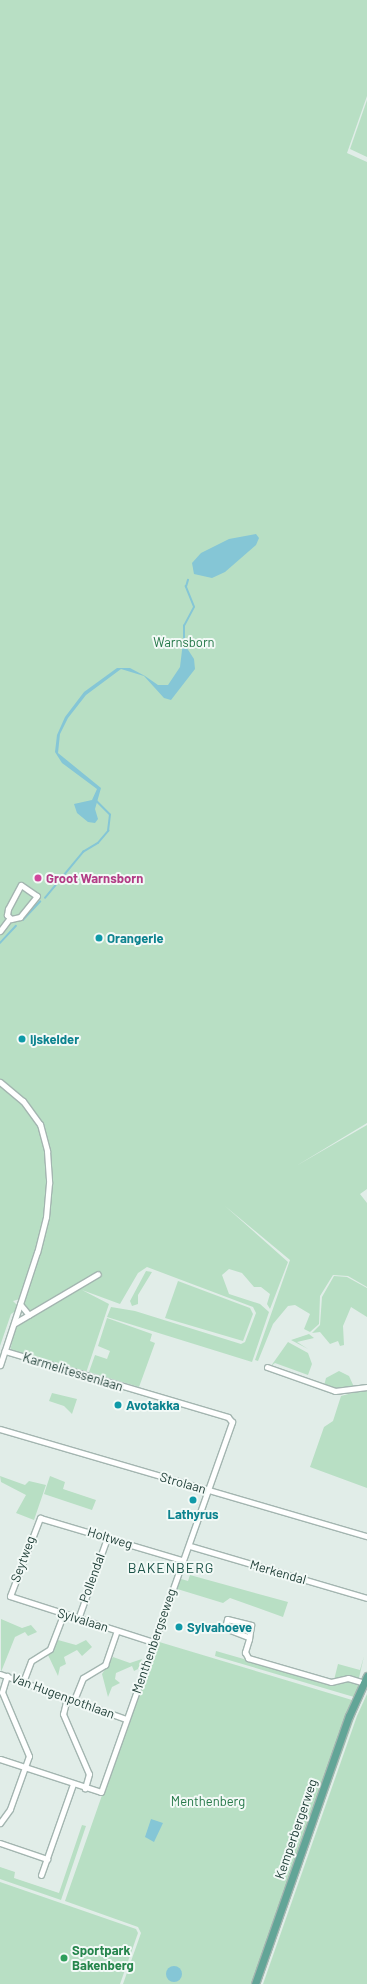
<!DOCTYPE html>
<html>
<head>
<meta charset="utf-8">
<style>
  body { margin:0 }
  #map { position:relative; width:367px; height:1984px; overflow:hidden; background:#e1ede8; font-family:Barlow,sans-serif }
  div>[style] { position:absolute }
  .green>* { inset:0; background:#b8dfc4 }
  .water>* { inset:0; background:#85c6d6 }
  .round { border-radius:50% }
  .stream>* { height:1.5px; margin:-0.75px; padding:0 0.75px; transform-origin:0.75px; border-radius:0.75px; background:#85c6d6 }
  .roads { filter:drop-shadow(1px 0 #a3b5b0) drop-shadow(-1px 0 #a3b5b0) drop-shadow(0 1px #a3b5b0) drop-shadow(0 -1px #a3b5b0) }
  .minor>* { height:5px; margin:-2.5px; padding:0 2.5px; transform-origin:2.5px; border-radius:2.5px; background:#fff }
  .major>* { height:7px; margin:-3.5px; padding:0 3.5px; transform-origin:3.5px; border-radius:3.5px; background:#62a597 }
  .dots>* { width:11px; height:11px; translate:-50% -50%; box-sizing:border-box; border:2px solid #f2f9f6; border-radius:50% }
  span { translate:-50% -50%; white-space:nowrap; text-align:center; line-height:1.15; -webkit-text-stroke:4px #f2f9f6; paint-order:stroke }
  .park-label { font-size:13px; color:#27794a }
  .hotel-label { font-size:13px; color:#b23c85; font-weight:700 }
  .left { translate:0 -50%; text-align:left }
  .culture-label { font-size:13px; color:#0d838f; font-weight:700 }
  .street-label { font-size:13px; color:#203f38 }
  .leisure-label { font-size:13px; color:#27864d; font-weight:700 }
  .neighbourhood-label { font-size:14px; color:#1a5247; letter-spacing:1px }
</style>
</head>
<body>
<div id="map">
  <div class="green">
    <i style="clip-path:polygon(0 0,367px 0,367px 96px,347px 153px,367px 162px,367px 1123px,296px 1166px,367px 1125px,367px 1189px,360px 1194px,367px 1203px,367px 1287px,348px 1276px,333px 1275px,320px 1296px,319px 1324px,310px 1332px,304px 1329px,310px 1314px,295px 1305px,288px 1306px,273px 1324px,258px 1361px,255px 1360px,290px 1260px,225px 1206px,288px 1262px,270px 1309px,267px 1304px,270px 1294px,261px 1287px,254px 1287px,242px 1273px,229px 1269px,222px 1275px,229px 1294px,260px 1304px,269px 1312px,252px 1362px,107px 1317px,111px 1307px,135px 1311px,241px 1344px,245px 1342px,256px 1313px,253px 1307px,147px 1267px,138px 1273px,120px 1304px,82px 1290px,109px 1304px,86px 1373px,10px 1351px,16px 1325px,28px 1316px,23px 1302px,38px 1255px,36px 1251px,20px 1299px,13px 1301px,17px 1305px,16px 1311px,11px 1314px,0 1346px)"></i>
    <i style="clip-path:polygon(367px 100px,367px 157px,350px 149px)"></i>
    <i style="clip-path:polygon(146px 1271px,152px 1272px,138px 1295px,138px 1304px,132px 1306px,130px 1301px)"></i>
    <i style="clip-path:polygon(334px 1276px,347px 1277px,367px 1288px,367px 1317px,351px 1307px,343px 1326px,344px 1345px,340px 1346px,338px 1341px,330px 1344px,320px 1332px,312px 1333px,320px 1325px,322px 1297px)"></i>
    <i style="clip-path:polygon(178px 1281px,250px 1308px,253px 1314px,243px 1341px,165px 1318px)"></i>
    <i style="clip-path:polygon(107px 1318px,152px 1334px,150px 1341px,155px 1343px,139px 1387px,89px 1372px,95px 1355px,107px 1359px,110px 1351px,98px 1346px)"></i>
    <i style="clip-path:polygon(309px 1334px,314px 1338px,297px 1342px,308px 1349px,291px 1340px)"></i>
    <i style="clip-path:polygon(288px 1342px,308px 1353px,312px 1364px,308px 1375px,275px 1363px,271px 1366px)"></i>
    <i style="clip-path:polygon(339px 1371px,349px 1376px,354px 1387px,339px 1390px,324px 1386px,326px 1378px)"></i>
    <i style="clip-path:polygon(367px 1389px,367px 1488px,310px 1467px,324px 1427px,333px 1421px,341px 1396px)"></i>
    <i style="clip-path:polygon(52px 1393px,77px 1399px,72px 1414px,64px 1406px,49px 1401px)"></i>
    <i style="clip-path:polygon(0 1476px,25px 1485px,29px 1481px,46px 1485px,34px 1520px,16px 1513px,26px 1495px,1px 1482px)"></i>
    <i style="clip-path:polygon(50px 1476px,65px 1482px,63px 1489px,96px 1500px,92px 1510px,44px 1494px)"></i>
    <i style="clip-path:polygon(190px 1575px,288px 1602px,283px 1617px,230px 1598px,223px 1603px,174px 1588px,178px 1578px,188px 1581px)"></i>
    <i style="clip-path:polygon(1px 1619px,22px 1628px,31px 1625px,37px 1632px,28px 1636px,25px 1632px,15px 1637px,1px 1672px)"></i>
    <i style="clip-path:polygon(58px 1640px,76px 1645px,86px 1640px,92px 1647px,82px 1656px,77px 1650px,64px 1657px,66px 1664px,60px 1667px,58px 1676px,48px 1655px)"></i>
    <i style="clip-path:polygon(156px 1641px,352px 1700px,252px 1984px,123px 1984px,141px 1933px,138px 1927px,65px 1901px)"></i>
    <i style="clip-path:polygon(216px 1651px,331px 1684px,345px 1680px,359px 1685px,354px 1697px,215px 1656px)"></i>
    <i style="clip-path:polygon(364px 1656px,359px 1678px,334px 1680px,338px 1664px,360px 1670px)"></i>
    <i style="clip-path:polygon(113px 1657px,130px 1663px,142px 1659px,138px 1669px,134px 1671px,132px 1666px,116px 1673px,115px 1679px,120px 1683px,112px 1687px,108px 1697px,102px 1674px)"></i>
    <i style="clip-path:polygon(366px 1685px,260px 1984px,258px 1984px,342px 1742px)"></i>
    <i style="clip-path:polygon(367px 1694px,367px 1984px,263px 1984px,357px 1716px)"></i>
    <i style="clip-path:polygon(82px 1825px,86px 1826px,61px 1900px,0 1879px,0 1867px,15px 1872px,14px 1878px,59px 1893px)"></i>
    <i style="clip-path:polygon(0 1882px,136px 1929px,138px 1933px,120px 1984px,0 1984px)"></i>
  </div>
  <div class="water">
    <i style="clip-path:polygon(256px 534px,259px 538px,256px 545px,225px 572px,212px 578px,194px 574px,192px 563px,201px 553px,229px 539px)"></i>
    <i style="clip-path:polygon(183px 642px,194px 659px,195px 669px,171px 700px,164px 698px,144px 676px,121px 669px,86px 695px,68px 718px,60px 734px,58px 753px,101px 788px,95px 809px,98px 819px,95px 823px,88px 822px,77px 813px,74px 804px,92px 800px,97px 789px,62px 763px,55px 752px,57px 735px,65px 717px,84px 692px,117px 668px,130px 668px,145px 676px,158px 685px,168px 685px,180px 667px)"></i>
    <i style="clip-path:polygon(151px 1819px,163px 1823px,154px 1842px,145px 1837px)"></i>
    <i class="round" style="left:166px;top:1966px;width:16px;height:16px"></i>
  </div>
  <div class="stream">
    <i style="left:184px;top:643px;width:17px;rotate:-90deg"></i>
    <i style="left:184px;top:626px;width:21px;rotate:-62deg"></i>
    <i style="left:194px;top:607px;width:22px;rotate:-112deg"></i>
    <i style="left:186px;top:587px;width:7px;rotate:-74deg"></i>
    <i style="left:45px;top:898px;width:60px;rotate:-50.4deg"></i>
    <i style="left:83px;top:852px;width:17px;rotate:-31deg"></i>
    <i style="left:98px;top:843px;width:16px;rotate:-50deg"></i>
    <i style="left:108px;top:831px;width:16px;rotate:-83deg"></i>
    <i style="left:110px;top:815px;width:20px;rotate:-135deg"></i>
    <i style="left:23px;top:920px;width:25px;rotate:-47deg"></i>
    <i style="left:0;top:943px;width:23px;rotate:-47deg"></i>
  </div>
  <div class="roads">
    <div class="minor">
      <i style="left:21px;top:885px;width:19px;rotate:35deg"></i>
      <i style="left:37px;top:896px;width:27px;rotate:129deg"></i>
      <i style="left:20px;top:917px;width:9px;rotate:167deg"></i>
      <i style="left:11px;top:919px;width:6px;rotate:-135deg"></i>
      <i style="left:7px;top:915px;width:6px;rotate:-81deg"></i>
      <i style="left:8px;top:909px;width:27px;rotate:-62deg"></i>
      <i style="left:0;top:931px;width:15px;rotate:-53deg"></i>
      <i style="left:0;top:1082px;width:30px;rotate:40deg"></i>
      <i style="left:23px;top:1101px;width:29px;rotate:54deg"></i>
      <i style="left:40px;top:1124px;width:28px;rotate:75deg"></i>
      <i style="left:47px;top:1151px;width:32px;rotate:86deg"></i>
      <i style="left:49px;top:1183px;width:34px;rotate:95deg"></i>
      <i style="left:46px;top:1217px;width:36px;rotate:104deg"></i>
      <i style="left:37px;top:1252px;width:119px;rotate:108.1deg"></i>
      <i style="left:20px;top:1304px;width:14px;rotate:51deg"></i>
      <i style="left:15px;top:1323px;width:96px;rotate:-30.6deg"></i>
      <i style="left:267px;top:1367px;width:72px;rotate:19.4deg"></i>
      <i style="left:335px;top:1391px;width:32px;rotate:-7deg"></i>
      <i style="left:0;top:1429px;width:382px;rotate:16.3deg"></i>
      <i style="left:190px;top:1546px;width:184px;rotate:16.4deg"></i>
      <i style="left:78px;top:1619px;width:86px;rotate:-70.3deg"></i>
      <i style="left:248px;top:1637px;width:25px;rotate:-159deg"></i>
      <i style="left:225px;top:1628px;width:9px;rotate:-77deg"></i>
      <i style="left:227px;top:1619px;width:25px;rotate:14deg"></i>
      <i style="left:251px;top:1625px;width:14px;rotate:98deg"></i>
      <i style="left:249px;top:1639px;width:14px;rotate:107deg"></i>
      <i style="left:245px;top:1652px;width:7px;rotate:63deg"></i>
      <i style="left:248px;top:1658px;width:86px;rotate:16.1deg"></i>
      <i style="left:331px;top:1682px;width:17px;rotate:-13deg"></i>
      <i style="left:348px;top:1678px;width:17px;rotate:17deg"></i>
      <i style="left:153px;top:1642px;width:150px;rotate:-162.2deg"></i>
      <i style="left:10px;top:1596px;width:84px;rotate:-69deg"></i>
      <i style="left:40px;top:1518px;width:148px;rotate:16.5deg"></i>
      <i style="left:0;top:1674px;width:134px;rotate:19.7deg"></i>
      <i style="left:23px;top:1682px;width:22px;rotate:-69deg"></i>
      <i style="left:31px;top:1661px;width:22px;rotate:-32deg"></i>
      <i style="left:50px;top:1649px;width:36px;rotate:-69deg"></i>
      <i style="left:67px;top:1698px;width:16px;rotate:104deg"></i>
      <i style="left:63px;top:1714px;width:65px;rotate:66.6deg"></i>
      <i style="left:89px;top:1774px;width:15px;rotate:106deg"></i>
      <i style="left:74px;top:1700px;width:24px;rotate:-68deg"></i>
      <i style="left:83px;top:1678px;width:26px;rotate:-31deg"></i>
      <i style="left:105px;top:1665px;width:36px;rotate:-71deg"></i>
      <i style="left:0;top:1759px;width:106px;rotate:18.1deg"></i>
      <i style="left:101px;top:1792px;width:393px;rotate:-70.5deg"></i>
      <i style="left:232px;top:1422px;width:6px;rotate:-129deg"></i>
      <i style="left:228px;top:1417px;width:233px;rotate:-163.5deg"></i>
      <i style="left:0;top:1823px;width:17px;rotate:-54deg"></i>
      <i style="left:10px;top:1809px;width:56px;rotate:-70.3deg"></i>
      <i style="left:29px;top:1756px;width:69px;rotate:-112.9deg"></i>
      <i style="left:2px;top:1692px;width:17px;rotate:-73deg"></i>
      <i style="left:0;top:1843px;width:50px;rotate:18.8deg"></i>
      <i style="left:41px;top:1875px;width:96px;rotate:-70.6deg"></i>
    </div>
    <div class="major">
      <i style="left:255px;top:1984px;width:284px;rotate:-70.7deg"></i>
      <i style="left:349px;top:1716px;width:44px;rotate:-65.8deg"></i>
    </div>
  </div>
  <div class="dots">
    <i style="left:38px;top:878px;background:#d1479c"></i>
    <i style="left:99px;top:938px;background:#0f9aa8"></i>
    <i style="left:22px;top:1039px;background:#0f9aa8"></i>
    <i style="left:118px;top:1405px;background:#0f9aa8"></i>
    <i style="left:193px;top:1500px;background:#0f9aa8"></i>
    <i style="left:179px;top:1627px;background:#0f9aa8"></i>
    <i style="left:64px;top:1958px;background:#2e9e5b"></i>
  </div>
  <div class="park-label">
    <span style="left:184px;top:642px">Warnsborn</span>
    <span style="left:208px;top:1801px">Menthenberg</span>
  </div>
  <div class="hotel-label">
    <span class="left" style="left:46px;top:878px">Groot Warnsborn</span>
  </div>
  <div class="culture-label">
    <span class="left" style="left:107px;top:938px">Orangerie</span>
    <span class="left" style="left:30px;top:1039px">ijskelder</span>
    <span class="left" style="left:126px;top:1405px">Avotakka</span>
    <span style="left:193px;top:1514px">Lathyrus</span>
    <span class="left" style="left:187px;top:1627px">Sylvahoeve</span>
  </div>
  <div class="street-label">
    <span style="left:73px;top:1372px;rotate:17deg">Karmelitessenlaan</span>
    <span style="left:183px;top:1483px;rotate:16deg">Strolaan</span>
    <span style="left:110px;top:1538px;rotate:17deg">Holtweg</span>
    <span style="left:23px;top:1559px;rotate:-70deg">Seytweg</span>
    <span style="left:278px;top:1572px;rotate:16deg">Merkendal</span>
    <span style="left:92px;top:1578px;rotate:-70deg">Pollendal</span>
    <span style="left:83px;top:1620px;rotate:17deg">Sylvalaan</span>
    <span style="left:154px;top:1641px;rotate:-71deg">Menthenbergseweg</span>
    <span style="left:63px;top:1696px;rotate:20deg">Van Hugenpothlaan</span>
    <span style="left:296px;top:1829px;rotate:-71deg">Kemperbergerweg</span>
  </div>
  <div class="leisure-label">
    <span class="left" style="left:72px;top:1958px">Sportpark<br>Bakenberg</span>
  </div>
  <div class="neighbourhood-label">
    <span style="left:171px;top:1568px">BAKENBERG</span>
  </div>
</div>
</body>
</html>
